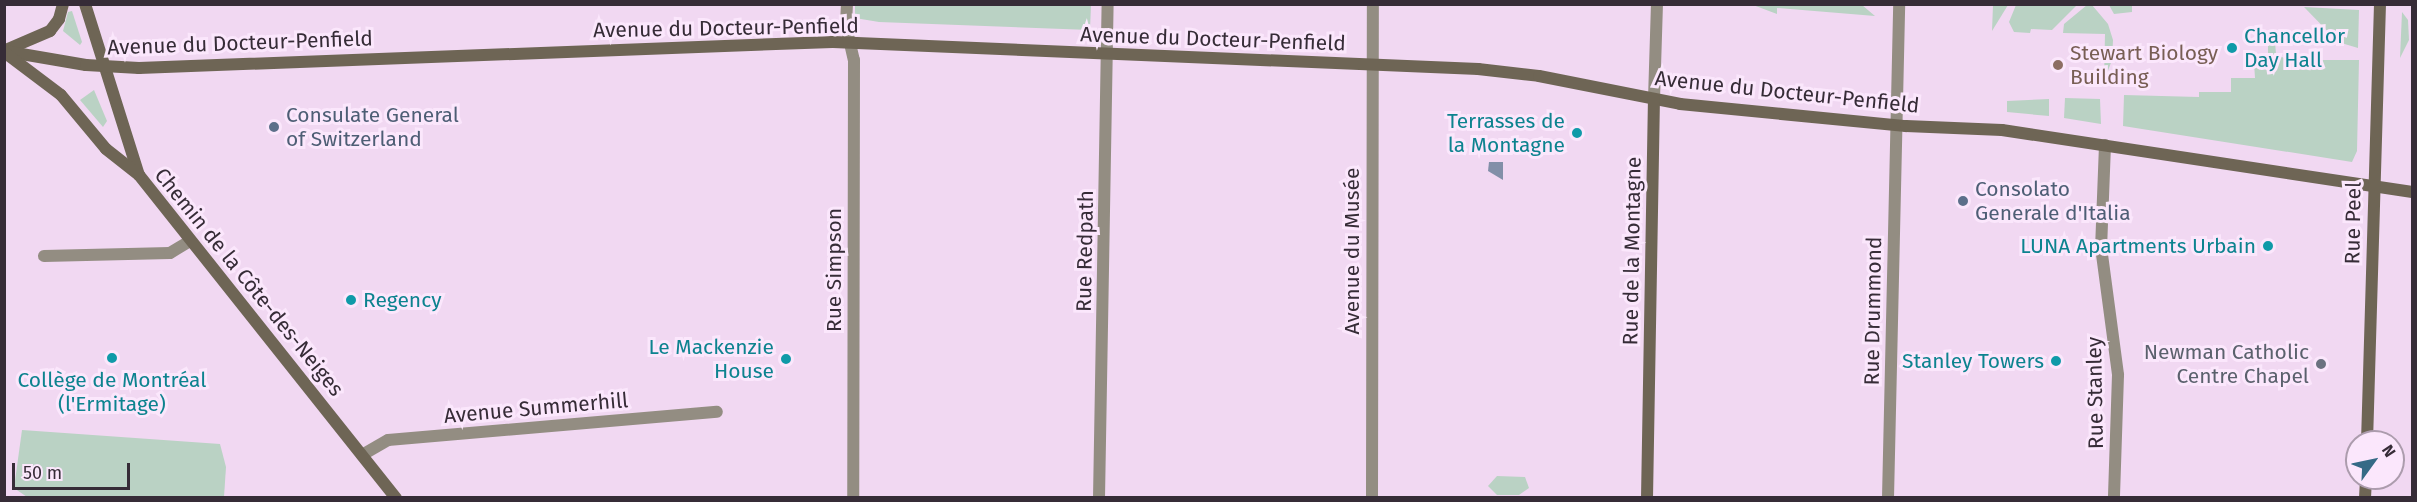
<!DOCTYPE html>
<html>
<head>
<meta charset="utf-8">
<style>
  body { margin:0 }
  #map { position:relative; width:2417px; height:502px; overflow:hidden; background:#f1d8f2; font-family:"Fira Sans",sans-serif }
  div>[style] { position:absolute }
  .green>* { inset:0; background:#bad2c4 }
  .water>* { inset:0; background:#828fa8 }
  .street>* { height:12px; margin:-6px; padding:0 6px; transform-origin:6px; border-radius:6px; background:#938d82 }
  .secondary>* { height:12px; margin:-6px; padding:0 6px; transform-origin:6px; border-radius:6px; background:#6e6555 }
  .dots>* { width:16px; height:16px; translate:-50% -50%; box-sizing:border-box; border:3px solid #fbe7fc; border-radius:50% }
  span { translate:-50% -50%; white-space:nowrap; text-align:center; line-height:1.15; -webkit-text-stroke:6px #fbe7fc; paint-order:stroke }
  .street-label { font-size:21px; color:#362c37 }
  .culture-label { font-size:21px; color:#0d838f }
  .left { translate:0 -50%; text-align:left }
  .right { translate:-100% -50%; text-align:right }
  .education-label { font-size:21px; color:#785e54 }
  .service-label { font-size:21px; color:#4e5e75 }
  .worship-label { font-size:21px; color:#5b616d }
  .frame { position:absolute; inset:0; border:6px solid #362c37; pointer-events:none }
  .north { position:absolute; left:2345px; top:430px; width:60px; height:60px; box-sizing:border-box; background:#fbe7fc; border:2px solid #ac9cad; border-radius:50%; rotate:57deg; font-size:16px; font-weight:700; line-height:24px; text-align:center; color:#362c37 }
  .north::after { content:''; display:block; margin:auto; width:21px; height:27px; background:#356a86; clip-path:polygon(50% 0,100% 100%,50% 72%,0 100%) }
  .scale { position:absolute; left:12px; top:463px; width:118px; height:27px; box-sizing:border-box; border:3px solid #362c37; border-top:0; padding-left:8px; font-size:18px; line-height:21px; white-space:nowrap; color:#362c37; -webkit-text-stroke:4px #fbe7fc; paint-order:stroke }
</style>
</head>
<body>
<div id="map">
  <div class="green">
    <i style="clip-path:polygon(855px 5px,1091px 5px,1090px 30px,879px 22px,855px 18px)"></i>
    <i style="clip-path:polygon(1753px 5px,1862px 5px,1875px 16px,1777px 8px,1777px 14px)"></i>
    <i style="clip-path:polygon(1993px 5px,2008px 5px,1992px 31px)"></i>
    <i style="clip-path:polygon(2016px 5px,2016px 4px,2077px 5px,2052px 30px,2031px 29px,2030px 33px,2014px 32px,2009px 22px)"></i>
    <i style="clip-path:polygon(2087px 5px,2092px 5px,2108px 24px,2113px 40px,2112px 60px,2104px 81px,2105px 34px,2063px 33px,2064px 24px)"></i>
    <i style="clip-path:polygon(2109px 5px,2132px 5px,2132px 12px,2114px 14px)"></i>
    <i style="clip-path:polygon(2304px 7px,2359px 10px,2358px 48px,2338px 42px)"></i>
    <i style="clip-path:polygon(72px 11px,82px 42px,80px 45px,63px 31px,68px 12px)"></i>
    <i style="clip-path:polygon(2402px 12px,2408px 20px,2409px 40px,2400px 58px)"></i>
    <i style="clip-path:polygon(2268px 42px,2275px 42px,2276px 54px,2288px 60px,2359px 60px,2357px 151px,2352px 162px,2123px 126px,2124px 95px,2199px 97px,2199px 92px,2231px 92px,2231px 78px,2255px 78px,2254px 63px,2268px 56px)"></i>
    <i style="clip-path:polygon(94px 90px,107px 121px,103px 127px,80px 100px)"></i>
    <i style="clip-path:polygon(2065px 98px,2100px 99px,2101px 124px,2064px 118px)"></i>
    <i style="clip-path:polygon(2049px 99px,2049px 116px,2007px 112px,2007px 101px)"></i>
    <i style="clip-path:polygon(22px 430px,220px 444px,226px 467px,224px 497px,27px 497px,14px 488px)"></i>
    <i style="clip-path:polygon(1497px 476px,1525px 477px,1529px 488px,1519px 495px,1497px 495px,1488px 486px)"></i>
  </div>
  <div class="water">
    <i style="clip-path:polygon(1489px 162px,1503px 162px,1503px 180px,1488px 171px)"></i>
  </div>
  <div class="street">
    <i style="left:847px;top:4px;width:22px;rotate:93deg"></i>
    <i style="left:846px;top:26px;width:35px;rotate:77deg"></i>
    <i style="left:854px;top:60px;width:438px;rotate:90.1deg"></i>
    <i style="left:1654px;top:99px;width:95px;rotate:-88.2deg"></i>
    <i style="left:2105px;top:145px;width:102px;rotate:92.2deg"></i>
    <i style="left:2101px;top:247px;width:129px;rotate:82.4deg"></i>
    <i style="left:2118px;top:375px;width:123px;rotate:91.9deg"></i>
    <i style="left:44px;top:256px;width:126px;rotate:-1.4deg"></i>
    <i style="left:170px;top:253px;width:23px;rotate:-31deg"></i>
    <i style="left:362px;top:455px;width:30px;rotate:-30deg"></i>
    <i style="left:388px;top:440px;width:330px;rotate:-4.9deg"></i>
    <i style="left:1099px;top:498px;width:494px;rotate:-89deg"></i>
    <i style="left:1372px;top:498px;width:494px;rotate:-89.9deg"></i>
    <i style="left:1888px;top:498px;width:494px;rotate:-88.7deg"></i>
  </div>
  <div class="secondary">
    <i style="left:85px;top:4px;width:179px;rotate:72.5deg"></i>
    <i style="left:139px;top:175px;width:413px;rotate:51.5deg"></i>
    <i style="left:8px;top:49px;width:46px;rotate:-23.2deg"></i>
    <i style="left:50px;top:31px;width:15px;rotate:-53deg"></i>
    <i style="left:59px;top:19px;width:16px;rotate:-75deg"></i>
    <i style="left:4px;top:51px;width:83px;rotate:9.7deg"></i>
    <i style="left:86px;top:65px;width:53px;rotate:3.2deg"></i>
    <i style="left:139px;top:68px;width:694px;rotate:-2.15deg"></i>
    <i style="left:833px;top:42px;width:646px;rotate:2.4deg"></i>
    <i style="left:1478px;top:69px;width:61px;rotate:6.5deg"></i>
    <i style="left:1539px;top:76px;width:144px;rotate:11.2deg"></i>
    <i style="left:1680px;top:104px;width:227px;rotate:5.6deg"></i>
    <i style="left:1906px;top:126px;width:96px;rotate:2.4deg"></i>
    <i style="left:2002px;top:130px;width:415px;rotate:8.6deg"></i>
    <i style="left:4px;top:52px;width:71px;rotate:37deg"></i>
    <i style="left:61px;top:95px;width:70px;rotate:50.2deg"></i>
    <i style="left:106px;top:149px;width:42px;rotate:38.2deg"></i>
    <i style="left:2367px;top:442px;width:438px;rotate:-88.3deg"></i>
    <i style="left:1647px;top:498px;width:399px;rotate:-89deg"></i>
    <i style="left:2365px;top:498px;width:20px;rotate:-87deg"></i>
  </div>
  <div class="dots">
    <i style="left:2232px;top:48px;background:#0f9aa8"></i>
    <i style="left:2058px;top:65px;background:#8d6e63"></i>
    <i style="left:274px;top:127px;background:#5c6f8a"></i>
    <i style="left:1577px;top:133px;background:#0f9aa8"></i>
    <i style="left:1963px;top:201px;background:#5c6f8a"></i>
    <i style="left:2268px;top:246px;background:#0f9aa8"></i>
    <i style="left:351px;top:300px;background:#0f9aa8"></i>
    <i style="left:112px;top:358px;background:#0f9aa8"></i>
    <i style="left:786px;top:359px;background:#0f9aa8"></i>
    <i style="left:2056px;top:361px;background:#0f9aa8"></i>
    <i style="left:2321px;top:364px;background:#6b7280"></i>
  </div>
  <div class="street-label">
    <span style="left:726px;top:28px;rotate:-1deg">Avenue du Docteur-Penfield</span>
    <span style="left:1213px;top:39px;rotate:2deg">Avenue du Docteur-Penfield</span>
    <span style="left:240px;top:43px;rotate:-2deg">Avenue du Docteur-Penfield</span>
    <span style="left:1787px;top:92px;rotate:6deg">Avenue du Docteur-Penfield</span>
    <span style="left:2353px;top:223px;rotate:-89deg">Rue Peel</span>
    <span style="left:1085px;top:251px;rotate:-89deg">Rue Redpath</span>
    <span style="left:1352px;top:251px;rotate:-90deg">Avenue du Musée</span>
    <span style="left:1632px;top:251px;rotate:-89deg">Rue de la Montagne</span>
    <span style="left:834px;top:270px;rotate:-90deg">Rue Simpson</span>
    <span style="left:249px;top:282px;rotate:51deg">Chemin de la Côte-des-Neiges</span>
    <span style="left:1873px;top:311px;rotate:-89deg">Rue Drummond</span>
    <span style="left:2095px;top:393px;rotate:-91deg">Rue Stanley</span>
    <span style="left:536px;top:408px;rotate:-5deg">Avenue Summerhill</span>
  </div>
  <div class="culture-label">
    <span class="left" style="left:2244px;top:48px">Chancellor<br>Day Hall</span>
    <span class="right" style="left:1565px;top:133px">Terrasses de<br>la Montagne</span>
    <span class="right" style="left:2256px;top:246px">LUNA Apartments Urbain</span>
    <span class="left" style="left:363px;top:300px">Regency</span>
    <span class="right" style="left:774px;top:359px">Le Mackenzie<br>House</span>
    <span class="right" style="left:2044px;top:361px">Stanley Towers</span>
    <span style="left:112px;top:392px">Collège de Montréal<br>(l'Ermitage)</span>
  </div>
  <div class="education-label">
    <span class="left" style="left:2070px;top:65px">Stewart Biology<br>Building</span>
  </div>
  <div class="service-label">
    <span class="left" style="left:286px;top:127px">Consulate General<br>of Switzerland</span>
    <span class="left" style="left:1975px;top:201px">Consolato<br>Generale d'Italia</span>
  </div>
  <div class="worship-label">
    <span class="right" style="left:2309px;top:364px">Newman Catholic<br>Centre Chapel</span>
  </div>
  <div class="frame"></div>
  <div class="north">N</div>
  <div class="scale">50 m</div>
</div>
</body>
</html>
